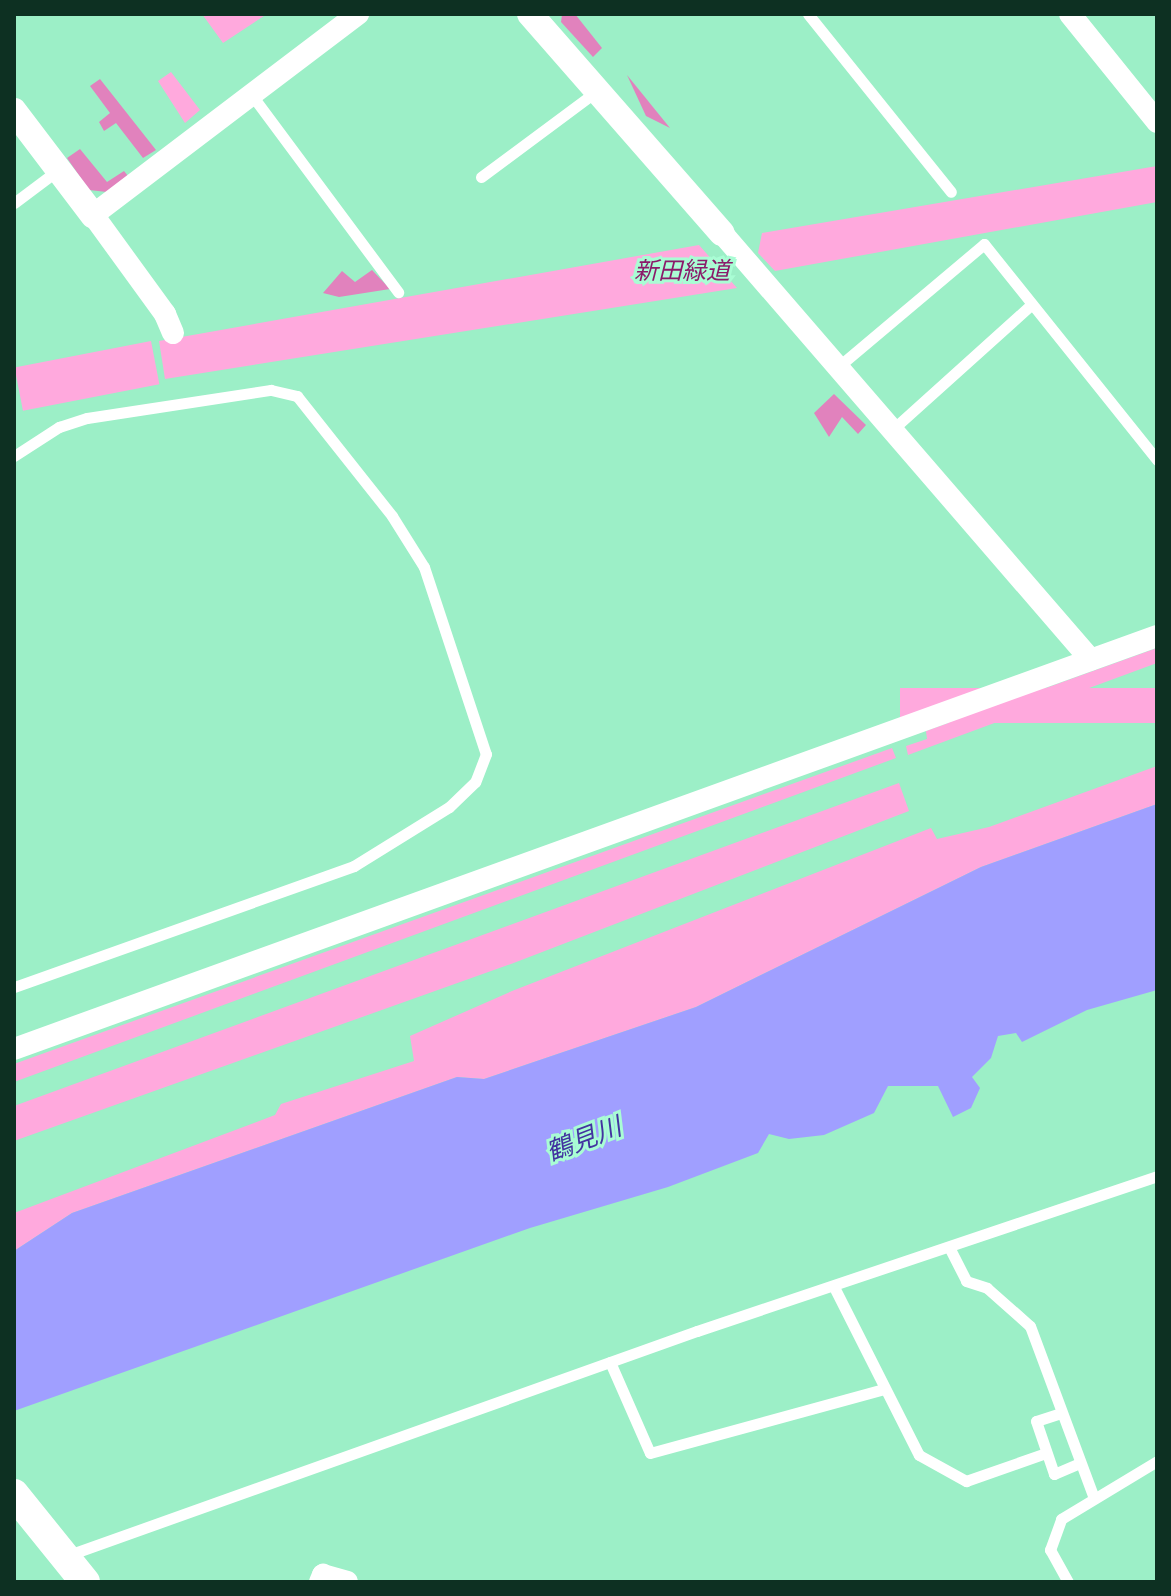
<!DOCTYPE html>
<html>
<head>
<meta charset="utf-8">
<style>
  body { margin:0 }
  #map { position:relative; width:1171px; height:1596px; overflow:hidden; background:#9cefc7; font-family:Bitter,"Noto Sans JP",serif }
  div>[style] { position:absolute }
  .green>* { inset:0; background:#ffa9dd; transform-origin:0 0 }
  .forest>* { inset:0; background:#e182bd }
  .water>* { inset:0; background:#a09fff }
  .service>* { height:11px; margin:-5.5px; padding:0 5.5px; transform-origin:5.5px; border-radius:5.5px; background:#fff }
  .minor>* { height:22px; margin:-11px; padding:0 11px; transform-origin:11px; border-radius:11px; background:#fff }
  .tertiary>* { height:26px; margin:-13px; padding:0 13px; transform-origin:13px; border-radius:13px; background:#fff }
  .secondary>* { height:30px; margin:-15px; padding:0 15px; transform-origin:15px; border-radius:15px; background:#fff }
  span { translate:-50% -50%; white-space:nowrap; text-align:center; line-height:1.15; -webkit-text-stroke:6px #a9fdd4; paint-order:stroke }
  .park-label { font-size:24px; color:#8b1b6a; font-style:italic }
  .water-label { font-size:26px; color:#4333a0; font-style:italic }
  .frame { position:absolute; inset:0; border:16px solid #0d3022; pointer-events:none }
</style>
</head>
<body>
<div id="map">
  <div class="green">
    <i style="clip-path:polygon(202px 14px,267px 14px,223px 43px)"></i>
    <i style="clip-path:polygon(171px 72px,200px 110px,185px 123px,158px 81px)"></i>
    <i style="clip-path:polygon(1157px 166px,1157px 202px,775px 271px,758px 253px,762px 233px)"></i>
    <i style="clip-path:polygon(699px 245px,737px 288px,165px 379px,159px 341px)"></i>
    <i style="left:151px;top:341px;width:44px;height:139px;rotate:79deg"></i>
    <i style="clip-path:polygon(1157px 648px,1157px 663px,908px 755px,906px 746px,927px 739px,926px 731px)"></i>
    <i style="left:1157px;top:688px;width:35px;height:257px;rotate:90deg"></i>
    <i style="clip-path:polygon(892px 748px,896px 758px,14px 1082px,14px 1064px)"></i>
    <i style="clip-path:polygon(1157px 766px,1157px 804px,981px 867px,696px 1007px,484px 1079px,457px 1077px,72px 1213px,14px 1251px,14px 1213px,275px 1115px,281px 1104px,414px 1061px,410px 1036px,512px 991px,931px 828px,937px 839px,989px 827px)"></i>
    <i style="clip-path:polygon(899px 783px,909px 811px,511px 964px,14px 1141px,14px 1106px)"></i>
  </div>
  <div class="forest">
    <i style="clip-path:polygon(575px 14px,602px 48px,593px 57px,561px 22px,562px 15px)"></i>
    <i style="clip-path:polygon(627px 75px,670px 128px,646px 116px)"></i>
    <i style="clip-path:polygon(100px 79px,156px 150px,143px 158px,116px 123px,104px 131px,99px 122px,110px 113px,90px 86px)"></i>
    <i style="clip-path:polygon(80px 149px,107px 182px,124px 171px,128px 176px,107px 192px,89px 190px,67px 158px)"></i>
    <i style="clip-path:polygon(372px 270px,390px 289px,339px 297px,323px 293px,342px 271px,355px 282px)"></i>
    <i style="clip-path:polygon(834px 394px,866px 425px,858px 434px,842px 417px,829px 437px,814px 413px)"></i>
  </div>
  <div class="water">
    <i style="clip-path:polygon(1157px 804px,1157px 990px,1087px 1010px,1022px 1042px,1016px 1033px,998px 1036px,991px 1058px,972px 1077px,980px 1088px,971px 1108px,953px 1117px,938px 1086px,888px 1086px,874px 1113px,824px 1135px,789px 1139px,769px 1134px,758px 1153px,668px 1187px,530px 1228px,14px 1411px,14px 1251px,72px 1213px,457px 1077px,484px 1079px,696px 1007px,981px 867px)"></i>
  </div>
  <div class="service">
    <i style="left:808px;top:14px;width:228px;rotate:51.2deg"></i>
    <i style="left:251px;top:94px;width:247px;rotate:53.4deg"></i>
    <i style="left:481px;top:177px;width:144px;rotate:-36.6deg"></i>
    <i style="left:14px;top:203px;width:55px;rotate:-36.9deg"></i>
    <i style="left:838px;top:367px;width:191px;rotate:-40.1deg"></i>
    <i style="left:984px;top:244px;width:277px;rotate:51.3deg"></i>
    <i style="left:892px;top:430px;width:188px;rotate:-42deg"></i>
    <i style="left:14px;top:456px;width:54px;rotate:-32.8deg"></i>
    <i style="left:59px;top:427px;width:29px;rotate:-18deg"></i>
    <i style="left:87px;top:418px;width:186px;rotate:-8.7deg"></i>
    <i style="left:271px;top:390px;width:27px;rotate:13deg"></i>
    <i style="left:297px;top:396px;width:153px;rotate:51.6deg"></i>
    <i style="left:392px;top:516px;width:60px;rotate:57.9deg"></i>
    <i style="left:424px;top:567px;width:197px;rotate:71.7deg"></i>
    <i style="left:486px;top:754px;width:30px;rotate:111deg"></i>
    <i style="left:475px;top:782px;width:36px;rotate:136deg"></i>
    <i style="left:449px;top:807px;width:112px;rotate:148.2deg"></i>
    <i style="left:354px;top:866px;width:361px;rotate:160.4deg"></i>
    <i style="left:949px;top:1247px;width:38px;rotate:63deg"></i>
    <i style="left:966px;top:1281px;width:22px;rotate:18deg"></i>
    <i style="left:987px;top:1288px;width:57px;rotate:41.5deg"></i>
    <i style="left:1030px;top:1326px;width:184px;rotate:69.6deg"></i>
    <i style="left:834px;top:1287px;width:188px;rotate:63.2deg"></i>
    <i style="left:919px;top:1455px;width:54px;rotate:29deg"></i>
    <i style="left:966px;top:1481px;width:85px;rotate:-19.3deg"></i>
    <i style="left:610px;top:1362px;width:99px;rotate:66.3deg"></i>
    <i style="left:650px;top:1453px;width:243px;rotate:-15.3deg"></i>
    <i style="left:1061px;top:1413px;width:26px;rotate:162deg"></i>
    <i style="left:1036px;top:1421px;width:56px;rotate:71.2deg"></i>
    <i style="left:1054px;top:1474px;width:28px;rotate:-23deg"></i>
    <i style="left:66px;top:1556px;width:670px;rotate:-19.63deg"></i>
    <i style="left:697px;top:1331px;width:485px;rotate:-18.6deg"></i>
    <i style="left:1068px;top:1582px;width:37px;rotate:-119deg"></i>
    <i style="left:1050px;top:1550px;width:33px;rotate:-70deg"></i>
    <i style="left:1061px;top:1519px;width:112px;rotate:-31.1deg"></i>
  </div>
  <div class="minor">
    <i style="left:1070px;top:14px;width:139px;rotate:51.1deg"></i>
    <i style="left:722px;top:233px;width:564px;rotate:49.17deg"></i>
    <i style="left:173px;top:333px;width:21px;rotate:-113deg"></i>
    <i style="left:165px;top:314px;width:122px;rotate:-126deg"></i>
    <i style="left:93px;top:215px;width:333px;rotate:-37.2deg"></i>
    <i style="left:14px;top:1049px;width:1215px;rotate:-19.87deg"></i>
    <i style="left:320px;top:1582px;width:8px;rotate:-67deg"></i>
    <i style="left:323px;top:1575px;width:25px;rotate:16deg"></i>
  </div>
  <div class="tertiary">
    <i style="left:530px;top:14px;width:291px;rotate:48.8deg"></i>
    <i style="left:14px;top:111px;width:131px;rotate:52.8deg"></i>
  </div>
  <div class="secondary">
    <i style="left:14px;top:1494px;width:113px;rotate:51.1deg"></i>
  </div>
  <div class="park-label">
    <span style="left:682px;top:272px">新田緑道</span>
  </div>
  <div class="water-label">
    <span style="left:584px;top:1140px;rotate:-21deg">鶴見川</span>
  </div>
  <div class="frame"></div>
</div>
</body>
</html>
